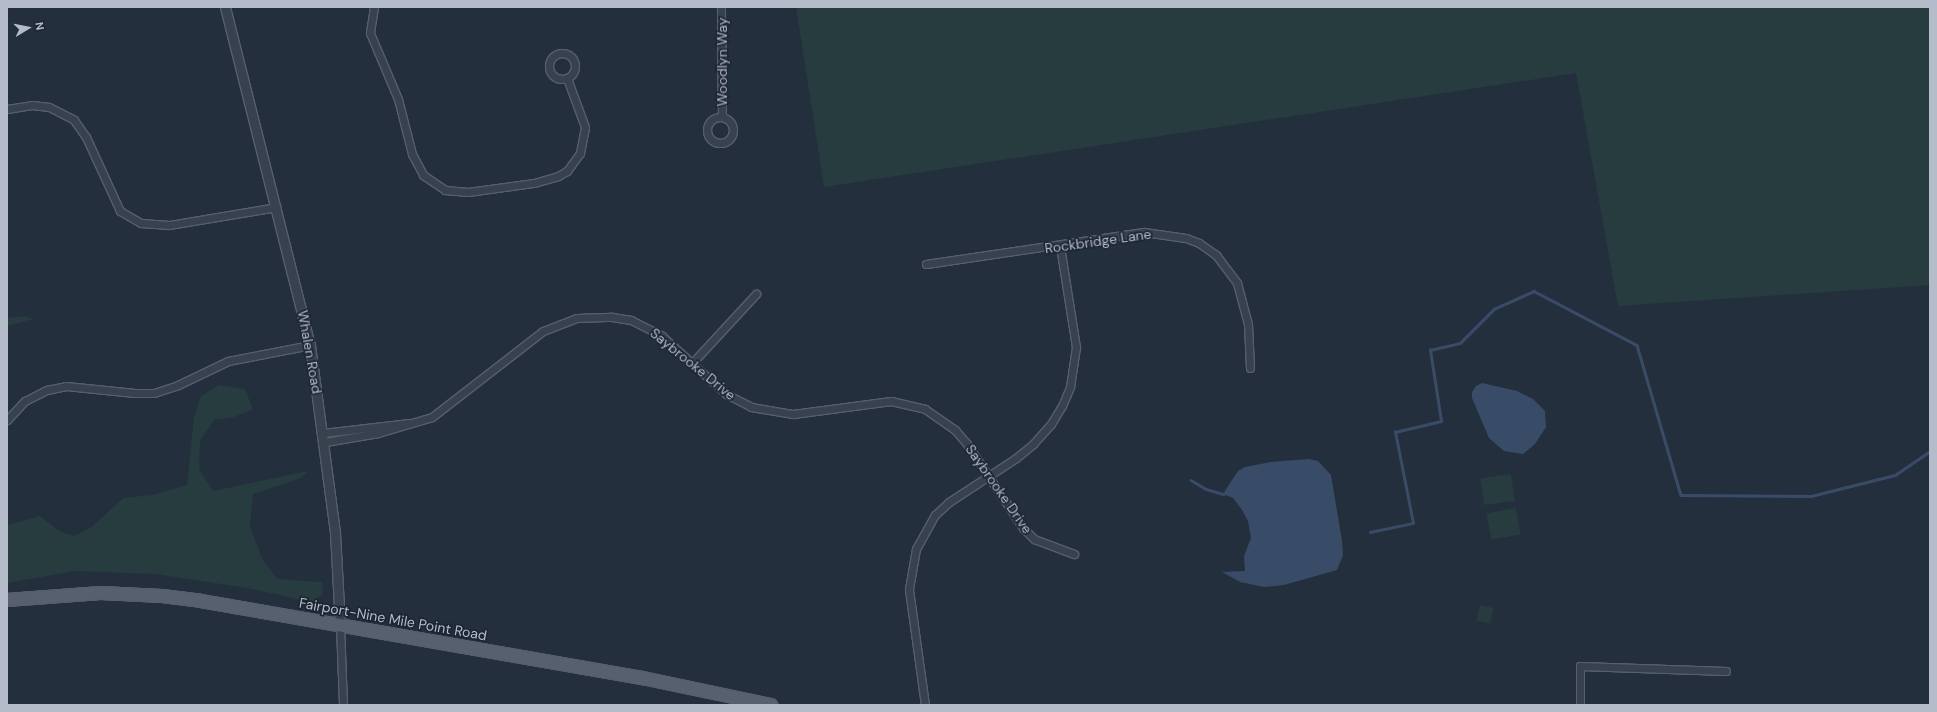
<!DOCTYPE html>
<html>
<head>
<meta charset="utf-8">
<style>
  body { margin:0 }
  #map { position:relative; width:1937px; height:712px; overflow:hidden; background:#242f3e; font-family:"DM Sans",sans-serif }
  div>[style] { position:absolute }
  .green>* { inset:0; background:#263c3f; transform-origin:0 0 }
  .water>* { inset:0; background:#394c67 }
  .stream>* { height:2.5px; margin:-1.25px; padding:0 1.25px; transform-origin:1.25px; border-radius:1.25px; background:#394c67 }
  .roads { filter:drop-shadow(1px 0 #565f6c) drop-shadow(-1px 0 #565f6c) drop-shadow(0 1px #565f6c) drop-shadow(0 -1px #565f6c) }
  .minor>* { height:7px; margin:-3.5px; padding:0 3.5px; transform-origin:3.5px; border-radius:3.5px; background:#38414e }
  .minor>.ring { margin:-3.5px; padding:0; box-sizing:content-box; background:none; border:7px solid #38414e; border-radius:50% }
  .tertiary>* { height:9px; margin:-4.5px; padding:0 4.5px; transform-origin:4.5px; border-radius:4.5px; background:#38414e }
  .primary>* { height:12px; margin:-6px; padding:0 6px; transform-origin:6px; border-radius:6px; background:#56606e }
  span { translate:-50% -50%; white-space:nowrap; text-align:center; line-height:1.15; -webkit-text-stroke:3.5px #1d2633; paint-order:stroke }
  .street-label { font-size:14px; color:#b4bcc9 }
  .frame { position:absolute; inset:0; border:8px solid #b4bcc9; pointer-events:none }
  .north { position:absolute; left:8px; top:8px; width:40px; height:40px; -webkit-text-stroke:3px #1d2633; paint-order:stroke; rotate:80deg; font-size:11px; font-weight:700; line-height:16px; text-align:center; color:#b4bcc9 }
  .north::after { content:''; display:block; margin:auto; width:14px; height:18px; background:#b4bcc9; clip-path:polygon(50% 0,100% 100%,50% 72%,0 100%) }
</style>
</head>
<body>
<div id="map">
  <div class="green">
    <i style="clip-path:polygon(796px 7px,1930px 7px,1930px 285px,1618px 306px,1576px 73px,824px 187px)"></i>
    <i style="clip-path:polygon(26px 316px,33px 319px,7px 326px,7px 318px)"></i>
    <i style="clip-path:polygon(219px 385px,245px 389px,253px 409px,234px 417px,214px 420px,200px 441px,199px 469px,213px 491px,308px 471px,301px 478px,253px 494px,250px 527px,262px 558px,277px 579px,322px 582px,323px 594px,311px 602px,247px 588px,156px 574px,74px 571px,7px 583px,7px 525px,40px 516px,59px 531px,74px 536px,92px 527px,123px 498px,152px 495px,187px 485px,194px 417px,201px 396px)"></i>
    <i style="left:1511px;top:474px;width:27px;height:31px;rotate:82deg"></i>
    <i style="left:1516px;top:508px;width:27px;height:30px;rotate:80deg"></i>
    <i style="left:1480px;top:605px;width:14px;height:16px;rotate:12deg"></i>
  </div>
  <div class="water">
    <i style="clip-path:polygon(1482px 383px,1517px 391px,1533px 399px,1545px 411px,1546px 427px,1535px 444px,1523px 454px,1504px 451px,1489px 438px,1472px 398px,1472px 392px,1476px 386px)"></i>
    <i style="clip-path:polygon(1309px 459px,1318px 461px,1331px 475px,1342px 541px,1343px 555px,1337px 570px,1284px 585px,1264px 587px,1240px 582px,1222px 572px,1245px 571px,1244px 556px,1251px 538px,1248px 521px,1242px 510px,1233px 498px,1223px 494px,1238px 471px,1245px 467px,1271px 462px)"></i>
  </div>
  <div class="stream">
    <i style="left:1191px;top:480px;width:17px;rotate:31deg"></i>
    <i style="left:1206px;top:489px;width:18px;rotate:16deg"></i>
    <i style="left:1370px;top:532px;width:44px;rotate:-11.8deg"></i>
    <i style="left:1413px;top:523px;width:93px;rotate:-101.2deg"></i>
    <i style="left:1395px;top:432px;width:47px;rotate:-13.4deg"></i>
    <i style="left:1441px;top:421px;width:72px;rotate:-98.8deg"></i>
    <i style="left:1430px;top:350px;width:31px;rotate:-13deg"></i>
    <i style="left:1460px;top:343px;width:48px;rotate:-45deg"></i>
    <i style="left:1494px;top:309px;width:44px;rotate:-24.2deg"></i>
    <i style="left:1534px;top:291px;width:116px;rotate:27.7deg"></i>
    <i style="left:1637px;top:345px;width:156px;rotate:73.7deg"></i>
    <i style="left:1681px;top:495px;width:130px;rotate:0.4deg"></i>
    <i style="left:1811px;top:496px;width:87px;rotate:-14deg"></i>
    <i style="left:1895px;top:475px;width:42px;rotate:-34.4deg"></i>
  </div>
  <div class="roads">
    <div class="minor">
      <i style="left:374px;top:7px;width:26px;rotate:99deg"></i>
      <i style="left:370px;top:33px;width:72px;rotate:67deg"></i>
      <i style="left:398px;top:99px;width:57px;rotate:75.7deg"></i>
      <i style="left:412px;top:154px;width:24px;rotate:62deg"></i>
      <i style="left:423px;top:175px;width:27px;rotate:34deg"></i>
      <i style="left:445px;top:190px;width:23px;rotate:5deg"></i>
      <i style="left:468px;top:192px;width:67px;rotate:-7.8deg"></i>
      <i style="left:534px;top:183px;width:25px;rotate:-16deg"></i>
      <i style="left:558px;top:176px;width:10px;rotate:-29deg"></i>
      <i style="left:567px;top:171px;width:22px;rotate:-54deg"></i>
      <i style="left:580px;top:153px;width:26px;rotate:-79deg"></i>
      <i style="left:585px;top:127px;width:52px;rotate:-110.2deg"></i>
      <i style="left:721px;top:7px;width:109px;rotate:89.5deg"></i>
      <i class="ring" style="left:549px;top:53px;width:19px;height:19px"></i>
      <i style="left:7px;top:109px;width:25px;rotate:-9deg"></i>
      <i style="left:32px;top:105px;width:17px;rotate:7deg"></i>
      <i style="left:49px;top:107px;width:28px;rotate:27deg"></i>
      <i style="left:74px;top:120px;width:21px;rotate:55deg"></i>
      <i style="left:86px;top:137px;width:81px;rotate:65.3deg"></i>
      <i style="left:120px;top:211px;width:24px;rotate:30deg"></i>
      <i style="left:141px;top:223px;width:28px;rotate:4deg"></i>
      <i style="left:169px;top:225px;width:109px;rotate:-9.5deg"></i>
      <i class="ring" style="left:707px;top:117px;width:19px;height:19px"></i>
      <i style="left:926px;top:264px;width:220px;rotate:-8.4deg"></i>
      <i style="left:1144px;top:232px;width:42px;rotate:8.1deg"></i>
      <i style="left:1186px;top:238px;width:14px;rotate:21deg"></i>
      <i style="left:1199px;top:243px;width:21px;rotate:35deg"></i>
      <i style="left:1216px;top:255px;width:35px;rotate:53deg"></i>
      <i style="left:1237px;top:283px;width:42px;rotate:75deg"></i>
      <i style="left:1248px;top:324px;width:44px;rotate:87.4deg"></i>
      <i style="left:693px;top:362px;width:93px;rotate:-47.2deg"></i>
      <i style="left:7px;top:420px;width:26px;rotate:-47deg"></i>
      <i style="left:25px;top:401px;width:25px;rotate:-27deg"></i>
      <i style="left:47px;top:390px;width:19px;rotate:-12deg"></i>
      <i style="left:66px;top:386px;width:69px;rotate:5.8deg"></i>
      <i style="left:135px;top:393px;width:19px"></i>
      <i style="left:154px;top:393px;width:25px;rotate:-18deg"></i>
      <i style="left:178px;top:385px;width:55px;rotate:-25.6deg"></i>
      <i style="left:228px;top:361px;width:84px;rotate:-11deg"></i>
      <i style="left:323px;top:433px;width:87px;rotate:-6.6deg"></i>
      <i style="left:325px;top:442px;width:54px;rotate:-9.6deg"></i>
      <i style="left:378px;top:433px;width:56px;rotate:-16.5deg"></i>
      <i style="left:432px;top:417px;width:140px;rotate:-37.8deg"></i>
      <i style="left:543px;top:331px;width:36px;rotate:-21deg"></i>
      <i style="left:577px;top:318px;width:35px;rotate:-2deg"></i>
      <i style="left:612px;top:317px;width:19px;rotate:9deg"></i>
      <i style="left:631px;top:320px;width:35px;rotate:27deg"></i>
      <i style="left:662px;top:336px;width:86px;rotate:42.2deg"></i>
      <i style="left:726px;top:394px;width:28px;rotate:27deg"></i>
      <i style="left:751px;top:407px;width:43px;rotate:9.5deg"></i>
      <i style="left:793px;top:414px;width:99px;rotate:-7.6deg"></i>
      <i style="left:891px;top:401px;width:35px;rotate:13deg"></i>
      <i style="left:925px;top:409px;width:37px;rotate:35deg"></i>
      <i style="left:955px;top:430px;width:18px;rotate:49deg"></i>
      <i style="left:967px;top:444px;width:101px;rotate:56.3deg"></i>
      <i style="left:1023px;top:528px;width:16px;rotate:45deg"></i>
      <i style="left:1034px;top:539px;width:43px;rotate:20.6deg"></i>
      <i style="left:340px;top:626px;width:79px;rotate:87.8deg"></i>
      <i style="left:925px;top:705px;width:117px;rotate:-97.9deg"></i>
      <i style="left:909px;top:589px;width:41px;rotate:-80.1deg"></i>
      <i style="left:916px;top:549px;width:39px;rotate:-61deg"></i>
      <i style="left:935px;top:515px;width:19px;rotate:-43deg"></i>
      <i style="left:949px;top:502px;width:80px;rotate:-33.3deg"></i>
      <i style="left:1016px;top:458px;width:22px;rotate:-39deg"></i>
      <i style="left:1033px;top:444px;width:27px;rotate:-48deg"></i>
      <i style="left:1051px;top:424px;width:21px;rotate:-59deg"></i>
      <i style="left:1062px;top:406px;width:21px;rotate:-67deg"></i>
      <i style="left:1070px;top:387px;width:40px;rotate:-81.5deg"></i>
      <i style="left:1076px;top:347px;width:102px;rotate:-99deg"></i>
      <i style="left:1580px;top:705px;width:39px;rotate:-90deg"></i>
      <i style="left:1580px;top:666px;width:146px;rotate:2deg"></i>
    </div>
    <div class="tertiary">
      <i style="left:225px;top:7px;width:349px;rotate:75.9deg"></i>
      <i style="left:310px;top:345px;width:190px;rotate:82.4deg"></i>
      <i style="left:335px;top:533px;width:93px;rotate:86.9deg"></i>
    </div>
    <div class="primary">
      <i style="left:7px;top:600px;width:94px;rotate:-4.3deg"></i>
      <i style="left:101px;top:593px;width:61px;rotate:2.8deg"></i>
      <i style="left:162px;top:596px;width:39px;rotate:7deg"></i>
      <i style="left:201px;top:601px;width:449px;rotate:9.9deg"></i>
      <i style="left:643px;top:678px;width:131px;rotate:11.9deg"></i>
    </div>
  </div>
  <div class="street-label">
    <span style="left:722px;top:62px;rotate:-90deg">Woodlyn Way</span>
    <span style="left:1098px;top:241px;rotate:-8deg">Rockbridge Lane</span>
    <span style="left:310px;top:352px;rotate:80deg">Whalen Road</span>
    <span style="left:693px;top:364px;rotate:39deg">Saybrooke Drive</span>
    <span style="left:999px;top:489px;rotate:55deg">Saybrooke Drive</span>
    <span style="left:393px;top:619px;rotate:10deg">Fairport-Nine Mile Point Road</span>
  </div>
  <div class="frame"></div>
  <div class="north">N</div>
</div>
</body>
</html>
